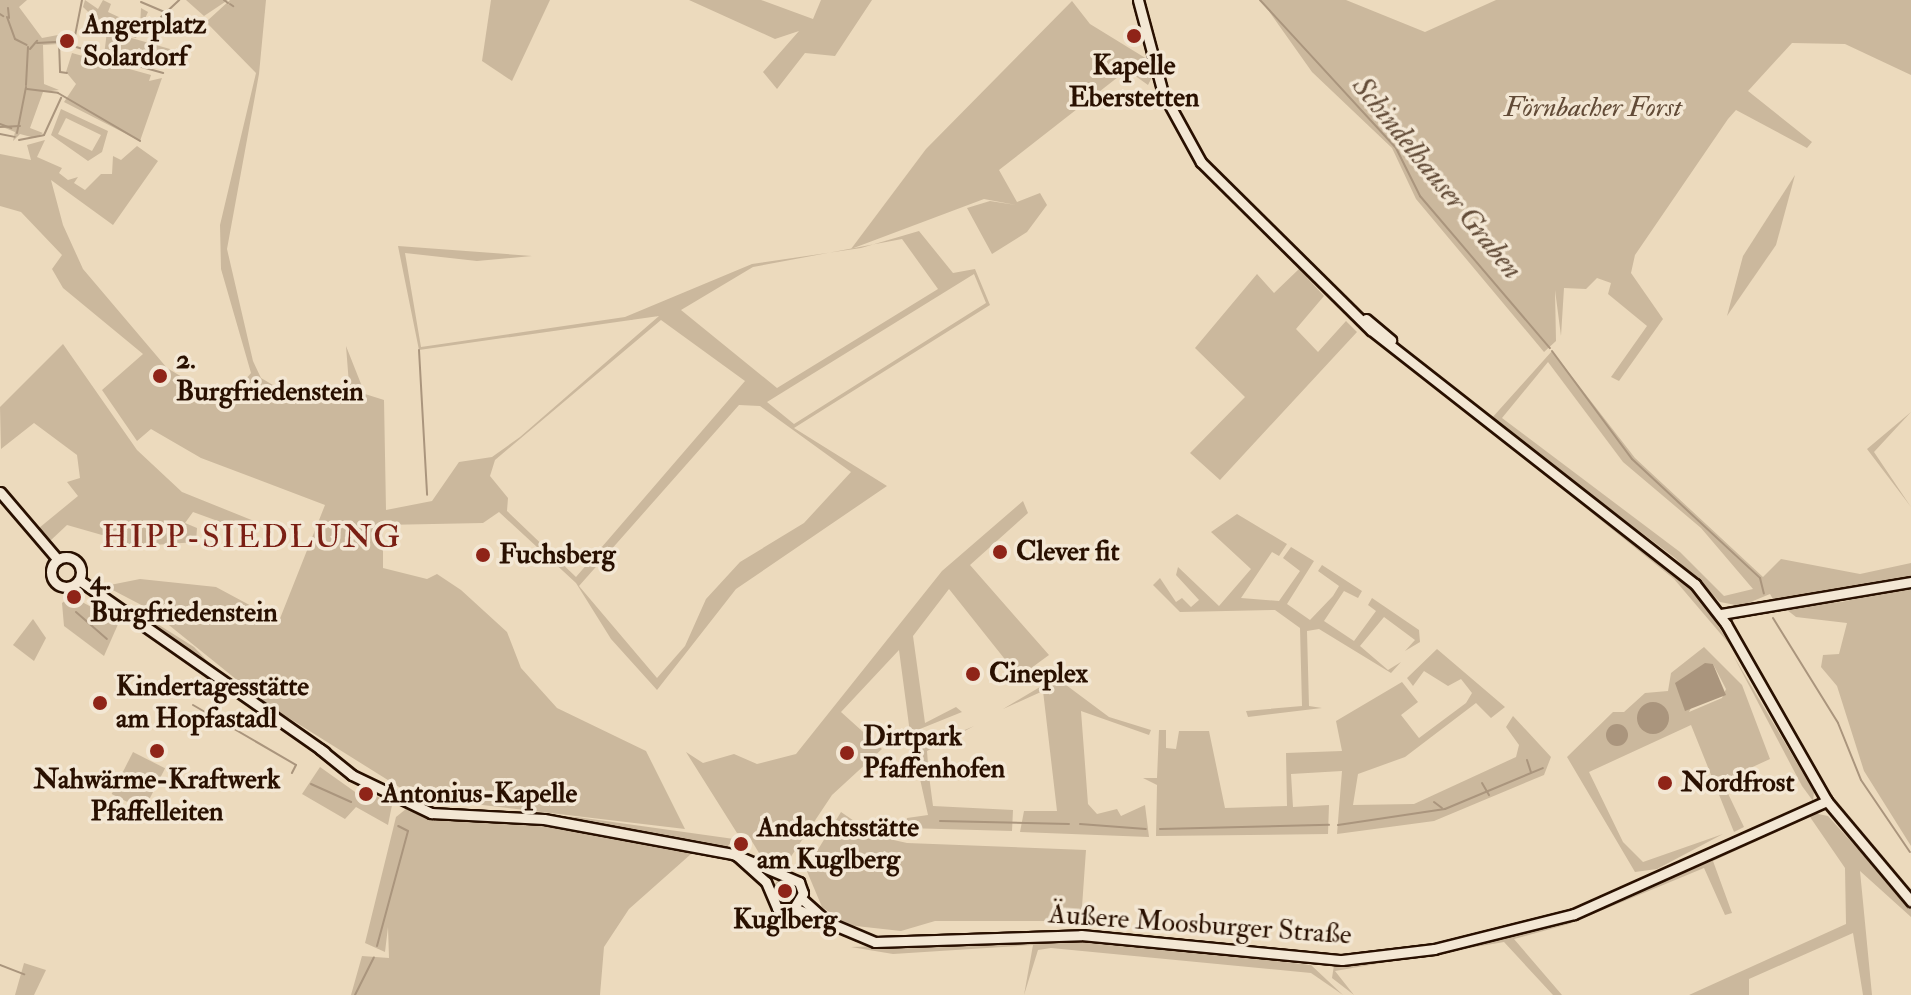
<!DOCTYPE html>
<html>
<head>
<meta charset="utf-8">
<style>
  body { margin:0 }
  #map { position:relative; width:1911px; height:995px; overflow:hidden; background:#ecdabd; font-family:"IM FELL Double Pica",serif }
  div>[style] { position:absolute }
  .green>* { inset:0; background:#cbb89d; transform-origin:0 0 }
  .round { border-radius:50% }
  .water>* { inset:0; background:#aa957d }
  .stream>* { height:2px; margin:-1px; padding:0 1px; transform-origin:1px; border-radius:1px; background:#aa957d }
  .roads { filter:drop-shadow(2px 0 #291000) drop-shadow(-2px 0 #291000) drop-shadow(0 2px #291000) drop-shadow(0 -2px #291000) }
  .secondary>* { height:9px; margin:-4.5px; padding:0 4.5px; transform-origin:4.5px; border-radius:4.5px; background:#f3e7d4 }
  .secondary>.ring { margin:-4.5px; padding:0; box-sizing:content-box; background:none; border:9px solid #f3e7d4; border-radius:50% }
  .dots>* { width:22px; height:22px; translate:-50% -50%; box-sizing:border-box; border:4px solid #f3e7d4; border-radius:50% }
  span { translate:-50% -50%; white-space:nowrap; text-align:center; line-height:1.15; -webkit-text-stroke:7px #f3e7d4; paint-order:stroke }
  .poi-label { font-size:28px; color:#291000; font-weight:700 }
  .left { translate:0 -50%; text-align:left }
  .park-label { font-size:28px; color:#624b37; font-style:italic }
  .street-label { font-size:28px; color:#291000 }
  .water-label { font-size:30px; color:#634c38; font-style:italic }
  .quarter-label { font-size:32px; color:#7a1f14; letter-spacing:2px }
</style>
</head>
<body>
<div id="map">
  <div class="green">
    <i style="clip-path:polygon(0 0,27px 0,19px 7px,42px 38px,58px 35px,59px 44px,43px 45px,44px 84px,59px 90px,43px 92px,30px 128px,43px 133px,35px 138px,20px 134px,13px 141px,15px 132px,0 126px)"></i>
    <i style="clip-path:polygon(85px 0,98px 9px,103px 0,111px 4px,108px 12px,140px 27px,141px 8px,148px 12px,136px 38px,107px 30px,83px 7px)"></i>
    <i style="clip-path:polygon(186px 0,228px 0,204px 16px)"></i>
    <i style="clip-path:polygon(evenodd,230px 0,266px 0,259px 74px,227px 249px,253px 361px,261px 378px,290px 395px,350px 397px,346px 346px,365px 394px,384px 400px,386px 510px,432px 501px,459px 462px,492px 457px,520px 437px,659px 316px,419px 350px,398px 246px,532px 256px,477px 261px,405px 253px,421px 347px,625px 317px,752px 264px,861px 248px,919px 231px,953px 273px,975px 269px,990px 305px,794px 428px,887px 486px,736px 589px,657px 690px,611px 639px,576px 583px,499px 512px,483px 523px,383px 525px,383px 568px,427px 579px,437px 574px,461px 590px,507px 632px,521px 668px,557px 708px,646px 751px,685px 829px,415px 797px,268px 705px,149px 609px,105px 586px,140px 579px,216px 587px,279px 621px,325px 505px,201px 458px,151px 429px,137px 441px,102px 390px,143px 354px,63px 288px,52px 269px,62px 255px,21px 212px,0 206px,0 154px,31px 160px,27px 145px,45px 140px,37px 157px,62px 168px,59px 173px,68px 180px,78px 177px,74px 183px,85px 190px,101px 174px,112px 174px,113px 156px,121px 160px,137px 146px,158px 161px,113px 225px,51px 180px,63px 225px,83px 269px,167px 368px,221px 400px,232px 396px,251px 373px,221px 269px,220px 225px,256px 73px,206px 22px,230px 0,902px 239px,938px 289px,777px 388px,681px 310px,753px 267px,902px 239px,230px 0,974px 274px,986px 303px,794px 424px,767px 402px,974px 274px,230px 0,661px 320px,745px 381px,576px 577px,507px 511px,508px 498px,490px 476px,495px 460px,661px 320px,230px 0,739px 405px,760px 406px,851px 472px,804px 523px,740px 562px,706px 599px,685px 646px,657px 678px,579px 586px,739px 405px)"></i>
    <i style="clip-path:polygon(491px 0,550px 0,512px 81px,482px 61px)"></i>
    <i style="clip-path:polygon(689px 0,761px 0,813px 19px,821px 0,872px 0,835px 56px,805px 53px,777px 89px,763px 72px,799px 31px,775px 39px)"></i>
    <i style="clip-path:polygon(1261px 0,1346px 0,1425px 32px,1496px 0,1911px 0,1911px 75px,1845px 44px,1792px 43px,1748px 91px,1812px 142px,1807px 148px,1736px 110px,1728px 119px,1635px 255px,1631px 273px,1663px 319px,1619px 381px,1611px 377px,1647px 326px,1608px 294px,1611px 283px,1597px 278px,1586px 289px,1564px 288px,1561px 336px,1555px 290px,1556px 341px,1544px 352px,1416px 199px,1392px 148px,1312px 72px)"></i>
    <i style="clip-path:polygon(1072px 1px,1090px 24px,1147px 59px,1153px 75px,1148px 85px,1127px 70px,999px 170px,1017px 202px,1040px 193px,1047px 205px,1027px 232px,992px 254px,967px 208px,990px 201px,1016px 205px,984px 199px,851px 249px,926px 149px)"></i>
    <i style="clip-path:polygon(107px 31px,170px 49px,162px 67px,104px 56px)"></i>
    <i style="clip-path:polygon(72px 53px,151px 75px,149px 81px,162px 78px,140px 141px,64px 102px,76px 84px,66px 72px)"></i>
    <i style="clip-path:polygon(evenodd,61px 109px,108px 131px,102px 152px,88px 161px,51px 135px,61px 109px,66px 118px,101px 135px,92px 151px,58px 134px,66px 118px)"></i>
    <i style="clip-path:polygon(1795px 175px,1776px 245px,1727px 316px,1743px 256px)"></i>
    <i style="clip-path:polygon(1299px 269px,1324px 296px,1296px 329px,1318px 352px,1346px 321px,1357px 332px,1220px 480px,1190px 453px,1245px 397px,1195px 348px,1257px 274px,1274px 293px)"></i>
    <i style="clip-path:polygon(1369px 334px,1663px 562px,1701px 600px,1731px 646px,1674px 579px)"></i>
    <i style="clip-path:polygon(63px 344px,137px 450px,182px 492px,254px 521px,248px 532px,193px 512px,185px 523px,197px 528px,196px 542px,126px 547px,120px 529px,102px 535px,67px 525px,50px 541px,39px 528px,78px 496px,67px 482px,80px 478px,77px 455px,34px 423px,1px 449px,0 407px)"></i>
    <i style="clip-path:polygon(evenodd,1552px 351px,1635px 458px,1763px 577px,1781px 559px,1860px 574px,1911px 563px,1911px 578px,1774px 601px,1770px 594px,1741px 606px,1720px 602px,1675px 558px,1491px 419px,1552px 351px,1548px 362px,1623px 462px,1701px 528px,1753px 589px,1724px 596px,1680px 552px,1502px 418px,1548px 362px)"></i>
    <i style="clip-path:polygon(1911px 412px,1874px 452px,1911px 507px,1867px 449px)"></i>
    <i style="clip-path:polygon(1023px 501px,1028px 513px,970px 565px,1049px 655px,1019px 677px,949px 589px,913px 636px,925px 723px,956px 707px,962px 712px,910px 733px,899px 650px,841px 712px,882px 749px,832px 795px,788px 861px,764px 861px,748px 835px,737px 833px,686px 752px,703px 763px,734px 754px,757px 764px,796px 754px,942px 571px)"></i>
    <i style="clip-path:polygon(1237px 514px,1287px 544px,1279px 556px,1272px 552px,1241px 598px,1279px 601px,1300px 571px,1283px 558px,1291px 547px,1314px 561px,1287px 604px,1310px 620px,1333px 596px,1339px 586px,1318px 571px,1322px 565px,1362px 591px,1358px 598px,1344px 591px,1324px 621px,1354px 641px,1376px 611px,1368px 605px,1372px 598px,1419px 630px,1420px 642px,1405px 651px,1415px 640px,1384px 617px,1360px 646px,1388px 670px,1401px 662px,1391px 673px,1319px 629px,1307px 631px,1309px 706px,1322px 708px,1248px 717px,1246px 711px,1302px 706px,1300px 628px,1275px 610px,1180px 612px,1153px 585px,1160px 578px,1176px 602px,1182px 598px,1191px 607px,1199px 600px,1176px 575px,1178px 567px,1219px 606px,1251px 569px,1211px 532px)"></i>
    <i style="clip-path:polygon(1911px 585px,1911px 846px,1864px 771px,1837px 686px,1821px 667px,1823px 655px,1839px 654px,1847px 623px,1796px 617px,1782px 606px,1842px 602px)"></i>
    <i style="clip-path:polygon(71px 596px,119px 622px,104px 656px,64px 626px,62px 603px)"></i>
    <i style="clip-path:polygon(113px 596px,194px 647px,233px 688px,134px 611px)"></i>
    <i style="clip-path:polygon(33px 619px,46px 638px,34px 661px,13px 645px)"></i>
    <i style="clip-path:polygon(evenodd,1704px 647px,1742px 685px,1770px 759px,1722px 781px,1744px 827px,1734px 832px,1691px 725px,1589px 772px,1623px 842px,1643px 862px,1723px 834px,1657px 869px,1635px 872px,1567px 757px,1613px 712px,1624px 712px,1645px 693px,1668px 691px,1671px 673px,1704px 647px,1713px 664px,1726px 689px,1722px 698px,1689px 712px,1713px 664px)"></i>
    <i style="clip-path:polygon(1437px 649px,1505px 707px,1491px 718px,1476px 703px,1405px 757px,1358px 774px,1353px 805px,1414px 804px,1516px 757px,1519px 745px,1506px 727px,1513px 716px,1551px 757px,1544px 775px,1434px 821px,1337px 834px,1342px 771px,1291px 774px,1293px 807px,1329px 805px,1328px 834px,1156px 836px,1157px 785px,1143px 778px,1157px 778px,1159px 730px,1166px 730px,1166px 748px,1176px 749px,1179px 731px,1209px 731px,1225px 808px,1287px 806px,1286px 753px,1342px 751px,1336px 721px,1402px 682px,1418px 702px,1401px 715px,1419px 738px,1466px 703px,1472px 693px,1461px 679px,1448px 686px,1424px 671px,1413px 686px,1407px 678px)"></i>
    <i style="clip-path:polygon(1733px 655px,1814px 792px,1813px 801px,1802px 786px)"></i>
    <i style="clip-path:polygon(1062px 682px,1109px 717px,1151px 730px,1149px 735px,1081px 711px,1088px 804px,1097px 814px,1117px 809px,1121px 816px,1145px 805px,1149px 837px,1020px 832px,1024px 811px,1057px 811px,1043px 691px,1003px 709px,1045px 684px)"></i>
    <i style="clip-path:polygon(974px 726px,927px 751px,928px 764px,942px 763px,928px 768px,933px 806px,1013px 810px,1012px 831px,906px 828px,907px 818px,928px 815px,914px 752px)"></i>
    <i style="left:133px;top:752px;width:36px;height:47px;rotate:27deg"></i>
    <i style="clip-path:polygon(320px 767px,365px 799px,371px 793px,392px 805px,388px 825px,356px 807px,345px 819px,302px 794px)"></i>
    <i style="clip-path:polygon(406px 809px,428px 819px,543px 824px,713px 851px,691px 854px,629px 909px,604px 947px,600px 995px,351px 995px,362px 956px,389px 958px,388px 927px,385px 952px,365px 943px,396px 817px)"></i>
    <i style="clip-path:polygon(841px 812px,876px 836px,907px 843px,1086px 850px,1081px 921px,935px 921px,901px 931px,847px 925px,822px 907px,806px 869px)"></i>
    <i style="clip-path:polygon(1813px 813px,1828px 816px,1911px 908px,1911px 917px,1860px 871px,1872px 995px,1863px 995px,1853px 933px,1749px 979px,1749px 995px,1689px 995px,1846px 924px,1845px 868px,1810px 817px,1713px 861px,1732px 913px,1725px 915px,1704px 868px,1569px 924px,1514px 939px,1562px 995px,1553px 995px,1504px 942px,1335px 971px,1354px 995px,1332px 978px,1334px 965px,1569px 919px)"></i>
    <i style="clip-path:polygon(516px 814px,577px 817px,734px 839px,727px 847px)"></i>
    <i class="round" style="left:773px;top:878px;width:26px;height:26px"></i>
    <i style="clip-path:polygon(1089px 939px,1311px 965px,1343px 995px,1311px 973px,1051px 948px,1038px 950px,1024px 995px,1033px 945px,893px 954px,851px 947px)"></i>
    <i style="clip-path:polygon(24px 963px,46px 970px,34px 995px,15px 995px)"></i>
  </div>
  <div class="water">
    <i style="clip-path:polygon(1705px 663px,1713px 664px,1726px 695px,1685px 711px,1675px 683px)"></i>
    <i class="round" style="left:1637px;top:702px;width:32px;height:32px"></i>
    <i class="round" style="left:1606px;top:724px;width:22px;height:22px"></i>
  </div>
  <div class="stream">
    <i style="left:82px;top:0;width:47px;rotate:101.1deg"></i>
    <i style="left:73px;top:46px;width:44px;rotate:17.2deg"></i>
    <i style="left:224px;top:0;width:5px;rotate:37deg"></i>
    <i style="left:1260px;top:0;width:201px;rotate:47.4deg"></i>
    <i style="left:1396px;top:148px;width:54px;rotate:63.4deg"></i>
    <i style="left:1420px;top:196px;width:200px;rotate:49.5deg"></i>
    <i style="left:141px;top:2px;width:30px;rotate:23deg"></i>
    <i style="left:230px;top:4px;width:4px;rotate:34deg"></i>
    <i style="left:8px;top:8px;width:10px;rotate:84deg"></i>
    <i style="left:0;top:14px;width:4px;rotate:34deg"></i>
    <i style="left:7px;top:17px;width:23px;rotate:70deg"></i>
    <i style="left:15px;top:39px;width:13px;rotate:27deg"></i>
    <i style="left:161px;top:17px;width:25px;rotate:-43deg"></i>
    <i style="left:37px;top:43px;width:22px;rotate:-3deg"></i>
    <i style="left:59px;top:42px;width:30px;rotate:88deg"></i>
    <i style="left:60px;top:72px;width:7px;rotate:8deg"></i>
    <i style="left:30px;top:49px;width:11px;rotate:-49deg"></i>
    <i style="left:117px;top:60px;width:48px;rotate:15.8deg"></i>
    <i style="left:26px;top:85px;width:38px;rotate:-87deg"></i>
    <i style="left:27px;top:89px;width:31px;rotate:7deg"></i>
    <i style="left:58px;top:93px;width:95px;rotate:30.3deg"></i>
    <i style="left:0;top:124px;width:12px;rotate:20deg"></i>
    <i style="left:0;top:127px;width:20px;rotate:-3deg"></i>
    <i style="left:17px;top:133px;width:47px;rotate:-78.9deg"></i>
    <i style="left:0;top:134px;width:15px;rotate:11deg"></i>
    <i style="left:19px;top:140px;width:25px;rotate:-11deg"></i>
    <i style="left:44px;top:135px;width:41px;rotate:-65.3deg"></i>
    <i style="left:1347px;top:312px;width:18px;rotate:47deg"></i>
    <i style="left:1374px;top:338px;width:362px;rotate:38deg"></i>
    <i style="left:419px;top:350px;width:145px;rotate:86.8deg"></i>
    <i style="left:1552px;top:351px;width:134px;rotate:53.5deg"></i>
    <i style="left:1632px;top:459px;width:175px;rotate:42.9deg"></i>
    <i style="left:1760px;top:578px;width:16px;rotate:76deg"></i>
    <i style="left:76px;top:612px;width:41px;rotate:41.1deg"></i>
    <i style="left:1773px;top:618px;width:123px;rotate:58.2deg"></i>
    <i style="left:1838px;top:723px;width:61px;rotate:68deg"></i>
    <i style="left:1861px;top:780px;width:87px;rotate:55.8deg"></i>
    <i style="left:193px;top:705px;width:119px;rotate:30.2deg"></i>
    <i style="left:296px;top:765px;width:9px;rotate:117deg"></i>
    <i style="left:1527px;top:760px;width:13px;rotate:72deg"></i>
    <i style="left:1482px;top:783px;width:14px;rotate:60deg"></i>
    <i style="left:311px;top:784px;width:44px;rotate:24.2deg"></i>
    <i style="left:1434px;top:802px;width:10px;rotate:37deg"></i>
    <i style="left:940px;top:821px;width:129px;rotate:1.3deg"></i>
    <i style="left:1080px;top:824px;width:66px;rotate:4.3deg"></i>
    <i style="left:1338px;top:825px;width:108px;rotate:-8.5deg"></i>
    <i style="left:1445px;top:809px;width:106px;rotate:-22.7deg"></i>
    <i style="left:1160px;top:829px;width:169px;rotate:-1.4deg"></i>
    <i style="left:377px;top:946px;width:119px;rotate:-74.9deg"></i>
    <i style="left:408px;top:831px;width:11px;rotate:-153deg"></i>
    <i style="left:0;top:965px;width:26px;rotate:21deg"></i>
    <i style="left:355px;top:995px;width:42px;rotate:-63.4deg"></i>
  </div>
  <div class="roads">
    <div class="secondary">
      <i style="left:1138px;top:0;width:96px;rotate:75deg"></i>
      <i style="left:1163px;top:93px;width:79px;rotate:61.2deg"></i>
      <i style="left:1201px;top:162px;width:239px;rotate:44.7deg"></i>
      <i style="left:1371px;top:330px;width:412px;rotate:38.1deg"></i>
      <i style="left:1695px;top:584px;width:51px;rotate:52.2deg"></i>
      <i style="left:1726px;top:624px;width:204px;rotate:60.3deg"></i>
      <i style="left:1827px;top:801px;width:131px;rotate:50deg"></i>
      <i style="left:1366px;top:319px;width:33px;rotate:40deg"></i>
      <i style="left:0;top:492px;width:89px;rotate:49.5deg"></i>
      <i class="ring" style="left:51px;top:557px;width:21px;height:21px"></i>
      <i style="left:79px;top:580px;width:300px;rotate:35deg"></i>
      <i style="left:1721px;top:614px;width:193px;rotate:-9.6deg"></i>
      <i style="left:320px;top:749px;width:41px;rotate:39.1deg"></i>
      <i style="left:352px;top:775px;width:88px;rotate:25.7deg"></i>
      <i style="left:431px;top:813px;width:113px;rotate:3deg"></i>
      <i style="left:544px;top:819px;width:192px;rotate:10.5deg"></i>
      <i style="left:733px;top:854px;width:72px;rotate:23deg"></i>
      <i style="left:799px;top:882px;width:12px;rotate:70deg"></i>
      <i style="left:803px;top:893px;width:17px;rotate:121deg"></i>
      <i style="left:736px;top:855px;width:40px;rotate:42deg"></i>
      <i style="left:766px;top:882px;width:28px;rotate:67deg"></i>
      <i style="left:777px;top:908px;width:17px"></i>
      <i style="left:794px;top:908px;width:88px;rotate:22.8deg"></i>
      <i style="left:875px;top:942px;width:206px;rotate:-1.9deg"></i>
      <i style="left:1081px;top:935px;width:262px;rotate:5.5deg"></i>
      <i style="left:1342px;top:960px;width:93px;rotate:-6.8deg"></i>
      <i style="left:1434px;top:949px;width:144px;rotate:-14deg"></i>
      <i style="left:1574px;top:914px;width:277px;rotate:-24.1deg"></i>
      <i style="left:802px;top:899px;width:30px;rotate:42deg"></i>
    </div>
  </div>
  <div class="dots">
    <i style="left:1134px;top:36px;background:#8f2418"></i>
    <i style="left:67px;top:41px;background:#8f2418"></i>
    <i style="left:160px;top:376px;background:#8f2418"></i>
    <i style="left:1000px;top:552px;background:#8f2418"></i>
    <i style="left:483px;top:555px;background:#8f2418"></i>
    <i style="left:74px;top:597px;background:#8f2418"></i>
    <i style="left:973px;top:674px;background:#8f2418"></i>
    <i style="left:100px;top:703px;background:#8f2418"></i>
    <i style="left:157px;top:751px;background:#8f2418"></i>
    <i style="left:847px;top:753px;background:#8f2418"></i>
    <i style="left:1665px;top:783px;background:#8f2418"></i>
    <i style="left:366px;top:794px;background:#8f2418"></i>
    <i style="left:741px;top:844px;background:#8f2418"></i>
    <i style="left:785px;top:891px;background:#8f2418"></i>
  </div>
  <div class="poi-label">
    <span class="left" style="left:83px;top:41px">Angerplatz<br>Solardorf</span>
    <span style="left:1134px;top:82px">Kapelle<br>Eberstetten</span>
    <span class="left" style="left:176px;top:376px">2.<br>Burgfriedenstein</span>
    <span class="left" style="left:1016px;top:552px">Clever fit</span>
    <span class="left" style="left:499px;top:555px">Fuchsberg</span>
    <span class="left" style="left:90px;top:597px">4.<br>Burgfriedenstein</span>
    <span class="left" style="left:989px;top:674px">Cineplex</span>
    <span class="left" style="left:116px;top:703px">Kindertagesstätte<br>am Hopfastadl</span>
    <span class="left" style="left:863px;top:753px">Dirtpark<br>Pfaffenhofen</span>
    <span style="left:157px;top:796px">Nahwärme-Kraftwerk<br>Pfaffelleiten</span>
    <span class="left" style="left:1681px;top:783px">Nordfrost</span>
    <span class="left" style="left:382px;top:794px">Antonius-Kapelle</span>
    <span class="left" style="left:757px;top:844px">Andachtsstätte<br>am Kuglberg</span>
    <span style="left:785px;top:920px">Kuglberg</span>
  </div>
  <div class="park-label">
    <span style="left:1593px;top:108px">Förnbacher Forst</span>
  </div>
  <div class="street-label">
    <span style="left:1200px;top:925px;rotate:4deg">Äußere Moosburger Straße</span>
  </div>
  <div class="water-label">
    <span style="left:1437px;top:178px;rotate:51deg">Schindelhauser Graben</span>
  </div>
  <div class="quarter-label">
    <span style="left:252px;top:537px">HIPP-SIEDLUNG</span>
  </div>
</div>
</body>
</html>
